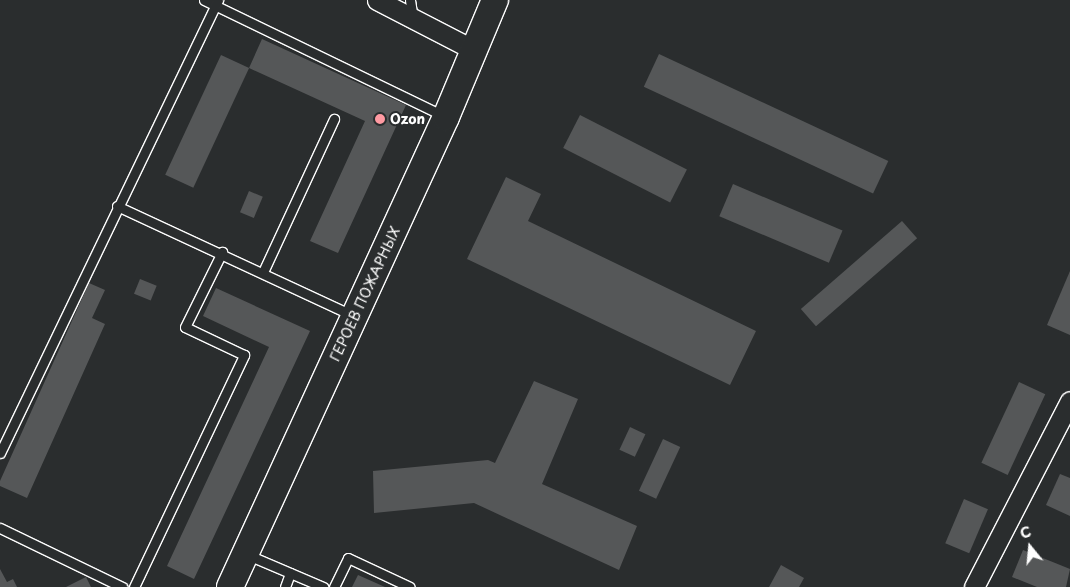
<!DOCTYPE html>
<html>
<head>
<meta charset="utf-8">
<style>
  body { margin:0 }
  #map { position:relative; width:1070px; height:587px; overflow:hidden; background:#2a2d2e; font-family:"Playpen Sans",sans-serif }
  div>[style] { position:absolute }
  .building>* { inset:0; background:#555758; transform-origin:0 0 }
  .roads { filter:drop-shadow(1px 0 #fff) drop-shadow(-1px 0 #fff) drop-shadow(0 1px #fff) drop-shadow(0 -1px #fff) }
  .service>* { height:9px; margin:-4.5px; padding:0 4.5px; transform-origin:4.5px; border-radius:4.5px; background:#2a2d2e }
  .minor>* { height:19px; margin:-9.5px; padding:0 9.5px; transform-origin:9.5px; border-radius:9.5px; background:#2a2d2e }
  .secondary>* { height:26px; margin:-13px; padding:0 13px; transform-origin:13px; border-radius:13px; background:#2a2d2e }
  .dots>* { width:14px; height:14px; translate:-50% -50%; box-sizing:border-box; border:2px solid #2a2d2e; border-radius:50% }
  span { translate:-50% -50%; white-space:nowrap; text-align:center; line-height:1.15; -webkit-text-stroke:4px #2a2d2e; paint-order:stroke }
  .poi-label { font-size:14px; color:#fff; font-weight:700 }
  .left { translate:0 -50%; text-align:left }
  .street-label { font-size:14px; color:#fff }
  .north { position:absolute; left:1005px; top:522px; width:50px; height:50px; -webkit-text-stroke:4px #2a2d2e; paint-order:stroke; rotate:343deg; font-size:14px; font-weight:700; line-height:20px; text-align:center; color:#fff }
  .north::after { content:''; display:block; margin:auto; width:18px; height:22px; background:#fff; clip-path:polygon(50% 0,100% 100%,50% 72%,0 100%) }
</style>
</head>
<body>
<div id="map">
  <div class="building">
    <i style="clip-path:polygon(262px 39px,406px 105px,338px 253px,310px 241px,365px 121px,249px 68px)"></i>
    <i style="left:659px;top:54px;width:253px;height:36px;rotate:25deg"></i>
    <i style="left:221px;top:55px;width:31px;height:132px;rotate:25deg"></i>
    <i style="left:580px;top:115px;width:120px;height:37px;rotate:27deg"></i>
    <i style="clip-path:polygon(506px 177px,541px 194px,528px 221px,756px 331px,730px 385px,467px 259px)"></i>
    <i style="left:733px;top:184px;width:119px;height:35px;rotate:23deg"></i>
    <i style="left:249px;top:191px;width:15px;height:23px;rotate:23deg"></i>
    <i style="left:902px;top:221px;width:23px;height:134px;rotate:49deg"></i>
    <i style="clip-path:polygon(1070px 271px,1070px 335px,1047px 325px)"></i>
    <i style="left:140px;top:279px;width:18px;height:16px;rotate:22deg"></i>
    <i style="clip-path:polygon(89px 283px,105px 290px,92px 318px,105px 324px,27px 498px,0 486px,0 481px)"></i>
    <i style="clip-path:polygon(216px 288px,310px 331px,194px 579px,167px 566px,269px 347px,203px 316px)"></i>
    <i style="clip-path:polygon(534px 381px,578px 399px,542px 484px,637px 526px,619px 570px,474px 503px,374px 513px,373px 471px,488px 460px,495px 463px)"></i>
    <i style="left:1019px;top:382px;width:29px;height:89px;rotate:25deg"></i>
    <i style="left:630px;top:427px;width:17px;height:25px;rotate:25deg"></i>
    <i style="left:663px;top:439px;width:19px;height:57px;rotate:25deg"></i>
    <i style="clip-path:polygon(1060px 474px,1070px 478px,1070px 516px,1046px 505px)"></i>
    <i style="left:964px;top:499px;width:26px;height:48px;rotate:23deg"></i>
    <i style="clip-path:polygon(1023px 550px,1070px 569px,1066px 587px,1037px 587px,1012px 577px)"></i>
    <i style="clip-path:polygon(781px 565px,804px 578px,799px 587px,769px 587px)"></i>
    <i style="clip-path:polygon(0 569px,7px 582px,13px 579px,17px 587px,0 587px)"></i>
    <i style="clip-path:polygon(358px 575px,385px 587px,352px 587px)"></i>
    <i style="clip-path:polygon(86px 577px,91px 587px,66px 587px)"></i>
  </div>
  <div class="roads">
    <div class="service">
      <i style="left:204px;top:0;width:267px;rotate:25.8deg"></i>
      <i style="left:410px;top:0;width:18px;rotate:81deg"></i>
      <i style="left:117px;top:206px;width:259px;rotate:24.9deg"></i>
      <i style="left:263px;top:272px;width:169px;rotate:-65.1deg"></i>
      <i style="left:0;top:453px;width:503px;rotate:-64.3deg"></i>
      <i style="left:0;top:528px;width:136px;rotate:25.8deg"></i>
      <i style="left:248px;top:555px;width:82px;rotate:23.1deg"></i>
      <i style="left:134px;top:587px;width:257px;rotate:-64.6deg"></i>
      <i style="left:244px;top:355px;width:65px;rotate:-154.6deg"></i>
      <i style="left:185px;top:327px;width:84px;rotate:-63.7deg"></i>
      <i style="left:285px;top:587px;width:15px;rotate:-70deg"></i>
      <i style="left:334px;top:587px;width:32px;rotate:-64deg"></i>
      <i style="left:348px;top:558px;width:68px;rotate:25.1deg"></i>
    </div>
    <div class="minor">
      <i style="left:377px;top:0;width:109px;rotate:27.3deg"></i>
      <i style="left:974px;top:587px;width:209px;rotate:-62.7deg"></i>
    </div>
    <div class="secondary">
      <i style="left:230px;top:587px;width:517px;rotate:-65.32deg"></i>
      <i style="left:446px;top:117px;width:127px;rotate:-67.3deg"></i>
    </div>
  </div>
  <div class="dots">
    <i style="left:380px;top:119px;background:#ff9aa2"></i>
  </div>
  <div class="poi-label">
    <span class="left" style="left:390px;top:119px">Ozon</span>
  </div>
  <div class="street-label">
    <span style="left:365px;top:294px;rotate:-65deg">ГЕРОЕВ ПОЖАРНЫХ</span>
  </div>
  <div class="north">С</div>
</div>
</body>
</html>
